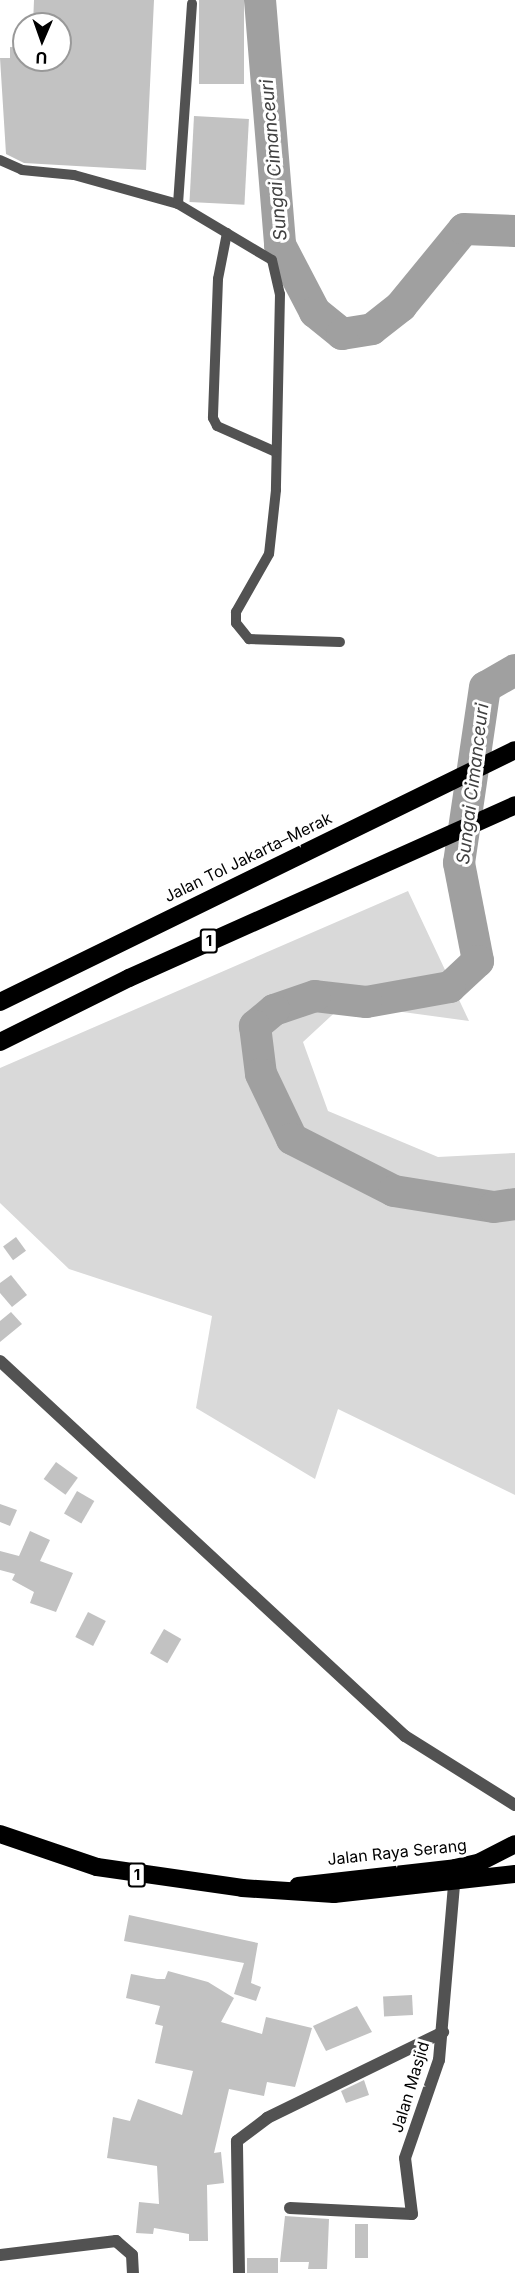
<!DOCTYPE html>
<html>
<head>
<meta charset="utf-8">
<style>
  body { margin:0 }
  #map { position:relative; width:515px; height:2273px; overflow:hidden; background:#fff; font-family:Inter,sans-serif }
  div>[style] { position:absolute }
  .green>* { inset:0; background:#d9d9d9 }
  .river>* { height:32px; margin:-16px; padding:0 16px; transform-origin:16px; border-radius:16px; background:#a0a0a0 }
  .building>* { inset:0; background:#c2c2c2; transform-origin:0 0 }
  .lane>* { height:10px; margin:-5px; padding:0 5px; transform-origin:5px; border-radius:5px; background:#525252 }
  .street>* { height:12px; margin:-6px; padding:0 6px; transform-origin:6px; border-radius:6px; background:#525252 }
  .highway>* { height:18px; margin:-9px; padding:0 9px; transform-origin:9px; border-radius:9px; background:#000 }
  span { translate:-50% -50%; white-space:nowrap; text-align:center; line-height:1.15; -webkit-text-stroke:6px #fff; paint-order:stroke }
  .shield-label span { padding:2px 4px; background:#fff; border:2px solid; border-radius:4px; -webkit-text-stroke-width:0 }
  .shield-label { font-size:15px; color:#000; font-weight:700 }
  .street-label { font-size:16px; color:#000 }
  .water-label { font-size:18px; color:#414141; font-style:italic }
  .north { position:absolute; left:12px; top:12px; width:60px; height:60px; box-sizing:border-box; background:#fff; border:2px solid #999; border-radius:50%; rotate:182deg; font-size:16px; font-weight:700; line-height:24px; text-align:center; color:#000 }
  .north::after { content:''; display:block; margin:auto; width:21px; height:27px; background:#000; clip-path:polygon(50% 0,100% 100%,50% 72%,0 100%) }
</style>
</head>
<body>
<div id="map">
  <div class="green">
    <i style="clip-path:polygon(408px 891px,469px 1021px,344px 1004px,303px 1042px,328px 1111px,438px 1157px,515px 1153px,515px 1495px,338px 1409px,315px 1479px,196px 1408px,212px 1316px,69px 1269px,0 1203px,0 1068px)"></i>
  </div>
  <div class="river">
    <i style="left:260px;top:0;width:246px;rotate:85.3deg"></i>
    <i style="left:280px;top:245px;width:76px;rotate:62.4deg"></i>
    <i style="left:315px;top:312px;width:35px;rotate:39deg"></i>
    <i style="left:342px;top:334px;width:30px;rotate:-9deg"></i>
    <i style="left:372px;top:329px;width:37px;rotate:-38deg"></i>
    <i style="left:401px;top:306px;width:99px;rotate:-50.7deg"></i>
    <i style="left:464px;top:229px;width:51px;rotate:2.2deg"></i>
    <i style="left:515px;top:670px;width:34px;rotate:150deg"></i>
    <i style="left:485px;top:687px;width:178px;rotate:98.4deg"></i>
    <i style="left:459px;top:863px;width:100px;rotate:79deg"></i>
    <i style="left:478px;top:961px;width:38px;rotate:137deg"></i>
    <i style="left:450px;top:987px;width:85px;rotate:169.9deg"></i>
    <i style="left:366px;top:1002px;width:51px;rotate:-173.3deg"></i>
    <i style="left:315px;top:996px;width:43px;rotate:161.1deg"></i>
    <i style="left:274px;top:1010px;width:25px;rotate:140deg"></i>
    <i style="left:255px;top:1026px;width:48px;rotate:82.9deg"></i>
    <i style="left:261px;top:1074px;width:72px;rotate:64.5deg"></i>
    <i style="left:292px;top:1139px;width:114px;rotate:27deg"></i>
    <i style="left:394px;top:1191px;width:101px;rotate:9.1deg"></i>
    <i style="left:494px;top:1207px;width:21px;rotate:-8deg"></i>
  </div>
  <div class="building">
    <i style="clip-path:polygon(34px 0,154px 0,146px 170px,24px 163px,6px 154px,0 58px,10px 58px,10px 47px,24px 48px,24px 60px,60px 60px,60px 24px,33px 24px)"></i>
    <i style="left:199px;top:0;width:45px;height:84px"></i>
    <i style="left:194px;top:116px;width:55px;height:86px;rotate:3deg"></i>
    <i style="left:16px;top:1237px;width:17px;height:16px;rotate:54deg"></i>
    <i style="clip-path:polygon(11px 1275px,27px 1295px,12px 1307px,0 1293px,0 1283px)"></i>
    <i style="clip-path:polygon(11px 1312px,22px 1324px,0 1342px,0 1321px)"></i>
    <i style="left:56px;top:1462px;width:27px;height:21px;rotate:36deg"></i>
    <i style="left:77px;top:1491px;width:20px;height:26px;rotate:30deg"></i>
    <i style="clip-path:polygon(0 1504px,17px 1510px,10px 1526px,0 1522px)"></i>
    <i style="clip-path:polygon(30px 1531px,50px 1540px,40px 1561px,73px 1573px,56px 1612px,30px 1603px,34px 1592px,12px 1580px,15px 1574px,0 1570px,0 1551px,19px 1556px)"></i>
    <i style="left:88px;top:1612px;width:20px;height:28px;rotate:27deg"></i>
    <i style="left:164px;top:1629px;width:20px;height:28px;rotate:30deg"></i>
    <i style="clip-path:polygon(129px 1915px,258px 1943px,251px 1983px,261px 1987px,256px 2001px,234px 1994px,244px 1963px,124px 1941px)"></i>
    <i style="clip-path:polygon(168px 1971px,208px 1982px,234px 1998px,221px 2022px,262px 2034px,266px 2017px,312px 2028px,295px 2087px,267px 2082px,264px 2096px,229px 2089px,214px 2153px,221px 2152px,224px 2183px,207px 2185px,208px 2241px,189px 2241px,189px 2234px,154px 2228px,153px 2234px,136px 2233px,139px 2202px,159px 2204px,157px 2166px,107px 2158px,113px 2117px,130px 2121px,138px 2099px,182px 2115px,193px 2071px,155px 2063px,163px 2026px,155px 2024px,160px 2006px,126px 1998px,131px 1974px,157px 1979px,165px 1979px)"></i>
    <i style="left:412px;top:1995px;width:20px;height:29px;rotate:87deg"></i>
    <i style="clip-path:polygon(357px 2006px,372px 2032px,326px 2051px,313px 2026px)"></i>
    <i style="clip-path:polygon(364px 2080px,369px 2095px,346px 2103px,341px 2091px)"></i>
    <i style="clip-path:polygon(285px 2216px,329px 2219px,327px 2269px,308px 2269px,309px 2262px,280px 2262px)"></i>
    <i style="left:355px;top:2224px;width:13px;height:34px"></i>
    <i style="left:247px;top:2258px;width:31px;height:15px"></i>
  </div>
  <div class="lane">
    <i style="left:0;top:160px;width:24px;rotate:24deg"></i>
    <i style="left:22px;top:170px;width:52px;rotate:5.5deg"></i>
    <i style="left:74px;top:175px;width:108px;rotate:15.6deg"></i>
    <i style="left:178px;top:204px;width:109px;rotate:30.8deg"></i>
    <i style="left:272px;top:260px;width:35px;rotate:77deg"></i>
    <i style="left:280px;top:294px;width:196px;rotate:91.2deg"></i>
    <i style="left:276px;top:490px;width:64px;rotate:96.2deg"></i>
    <i style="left:269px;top:554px;width:67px;rotate:119.6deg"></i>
    <i style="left:236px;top:612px;width:11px;rotate:90deg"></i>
    <i style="left:236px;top:623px;width:21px;rotate:51deg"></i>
    <i style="left:249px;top:639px;width:91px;rotate:1.9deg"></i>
    <i style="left:178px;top:204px;width:201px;rotate:-86deg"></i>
    <i style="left:227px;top:233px;width:47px;rotate:101.1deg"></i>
    <i style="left:218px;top:279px;width:139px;rotate:92.1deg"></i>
    <i style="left:213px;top:418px;width:9px;rotate:63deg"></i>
    <i style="left:217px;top:426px;width:64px;rotate:23.8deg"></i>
  </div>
  <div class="street">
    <i style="left:0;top:1361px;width:552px;rotate:42.8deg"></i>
    <i style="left:405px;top:1736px;width:130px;rotate:32.1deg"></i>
    <i style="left:290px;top:2208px;width:122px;rotate:2.8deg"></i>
    <i style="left:412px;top:2214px;width:56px;rotate:-97.1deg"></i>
    <i style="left:405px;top:2158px;width:104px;rotate:-70.9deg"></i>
    <i style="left:439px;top:2060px;width:177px;rotate:-85.1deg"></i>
    <i style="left:0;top:2255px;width:117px;rotate:-6.9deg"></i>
    <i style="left:116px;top:2241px;width:21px;rotate:41deg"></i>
    <i style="left:132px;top:2255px;width:18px;rotate:87deg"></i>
    <i style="left:239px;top:2273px;width:132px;rotate:-90.9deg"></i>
    <i style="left:237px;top:2141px;width:38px;rotate:-37deg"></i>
    <i style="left:267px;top:2118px;width:196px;rotate:-26deg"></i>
  </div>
  <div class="highway">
    <i style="left:0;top:1002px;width:573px;rotate:-26.07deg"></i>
    <i style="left:0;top:1042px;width:144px;rotate:-26.4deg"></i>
    <i style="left:129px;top:978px;width:423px;rotate:-24.1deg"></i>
    <i style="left:0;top:1834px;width:102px;rotate:18.8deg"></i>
    <i style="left:97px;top:1867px;width:147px;rotate:8.2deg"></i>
    <i style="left:242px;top:1888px;width:92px;rotate:3.7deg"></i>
    <i style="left:334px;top:1894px;width:182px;rotate:-6.3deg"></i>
    <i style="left:298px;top:1886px;width:158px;rotate:-6.5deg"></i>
    <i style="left:455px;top:1868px;width:26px;rotate:-13deg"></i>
    <i style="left:480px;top:1862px;width:39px;rotate:-27deg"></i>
  </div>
  <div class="shield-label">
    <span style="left:209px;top:941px">1</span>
    <span style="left:137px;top:1875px">1</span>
  </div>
  <div class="street-label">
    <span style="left:248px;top:857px;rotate:-26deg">Jalan Tol Jakarta–Merak</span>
    <span style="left:397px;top:1852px;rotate:-6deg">Jalan Raya Serang</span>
    <span style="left:410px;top:2087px;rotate:-73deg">Jalan Masjid</span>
  </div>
  <div class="water-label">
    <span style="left:274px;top:160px;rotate:-95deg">Sungai Cimanceuri</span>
    <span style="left:473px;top:784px;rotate:-83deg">Sungai Cimanceuri</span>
  </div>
  <div class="north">U</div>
</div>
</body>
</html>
